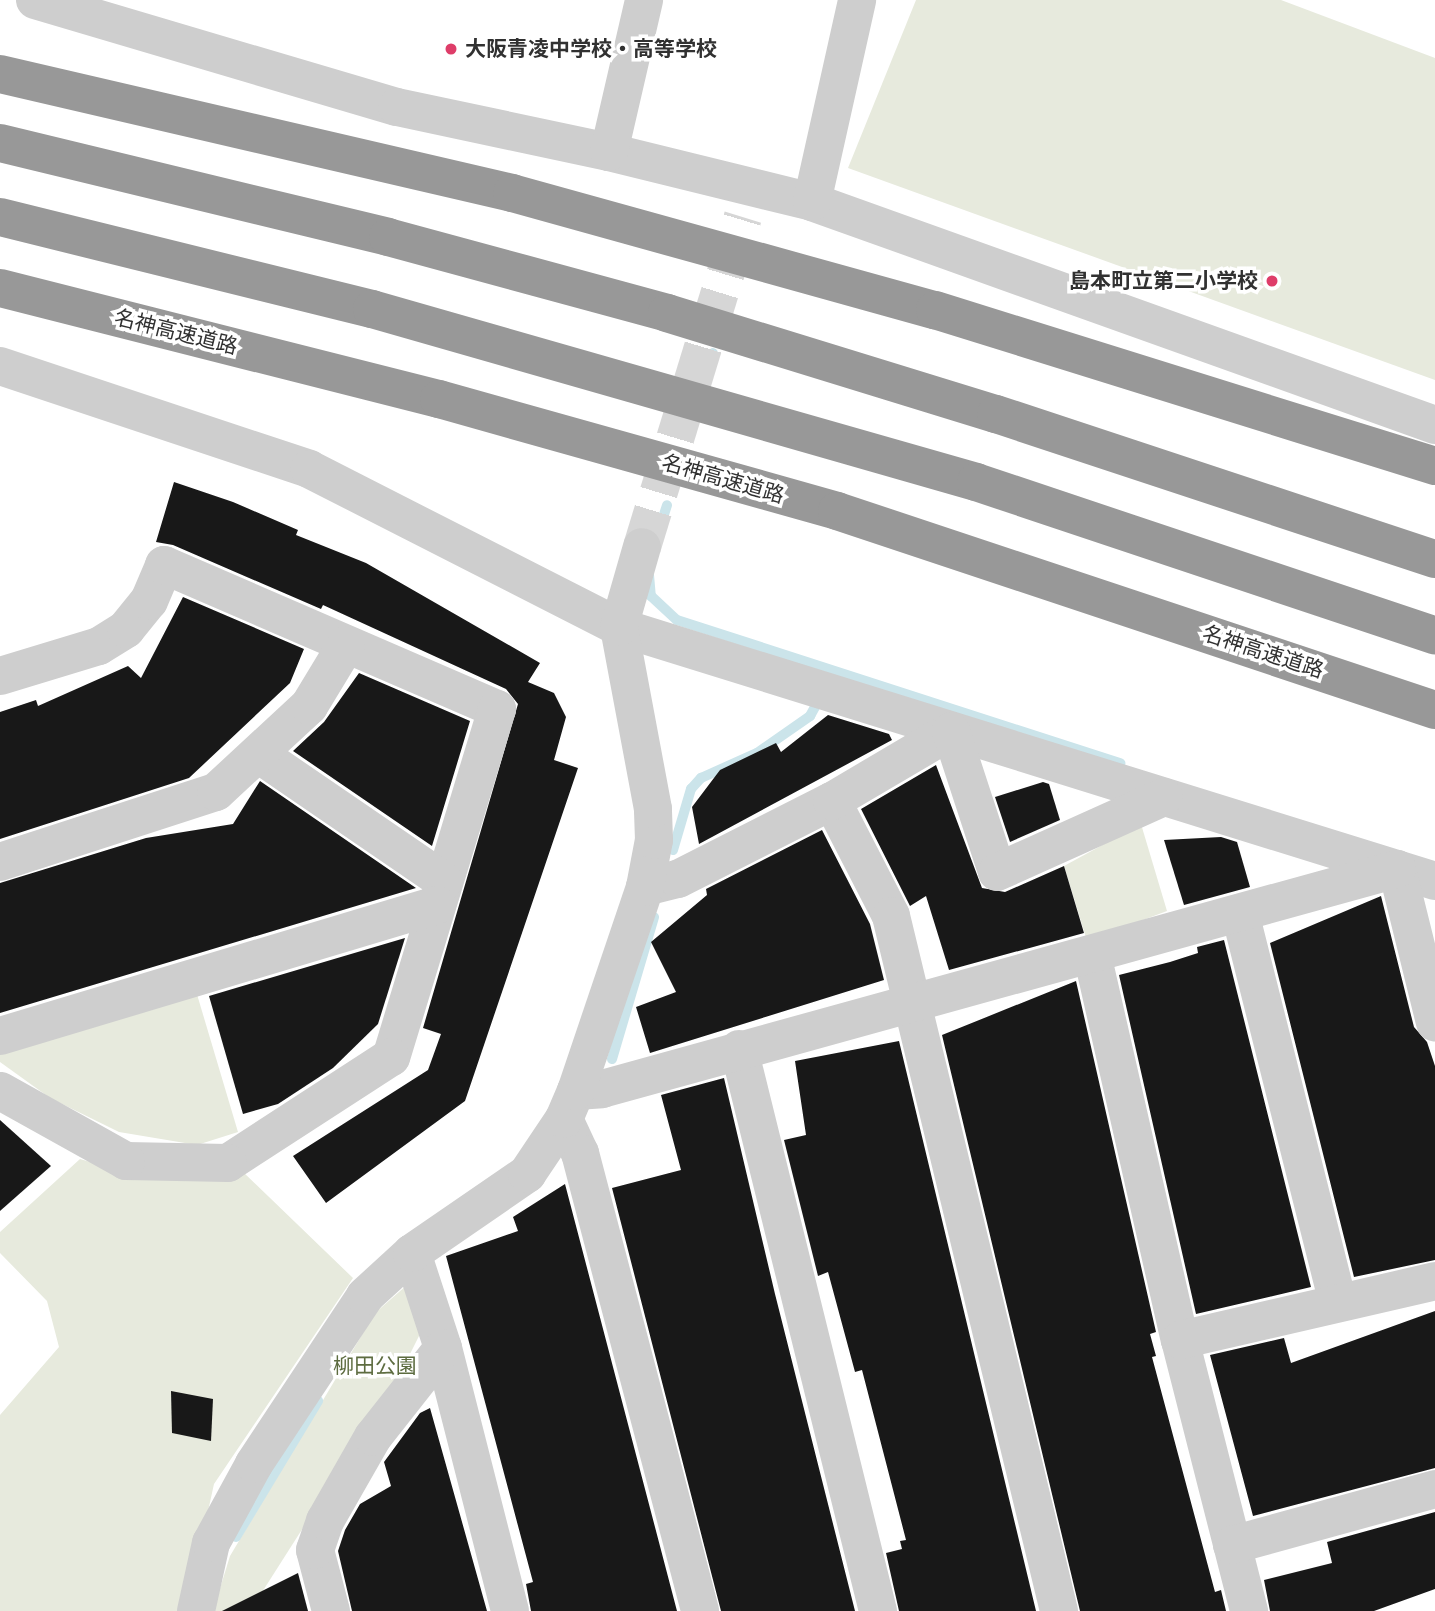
<!DOCTYPE html>
<html>
<head>
<meta charset="utf-8">
<style>
  body { margin:0 }
  #map { position:relative; width:1435px; height:1611px; overflow:hidden; background:#fff; font-family:Poppins,"Noto Sans JP",sans-serif }
  div>[style] { position:absolute }
  .green>* { inset:0; background:#e7eadd }
  .stream>* { height:10px; margin:-5px; padding:0 5px; transform-origin:5px; border-radius:5px; background:#cbe4ea }
  .building>* { inset:0; background:#181818 }
  .minor-tunnel>* { height:38px; margin-top:-19px; transform-origin:0; background:repeating-linear-gradient(90deg,#d6d6d6 0 38px,transparent 0 57px) }
  .minor>* { height:38px; margin:-19px; padding:0 19px; transform-origin:19px; border-radius:19px; background:#cecece }
  .highway>* { height:38px; margin:-19px; padding:0 19px; transform-origin:19px; border-radius:19px; background:#989898 }
  .dots>* { width:19px; height:19px; translate:-50% -50%; box-sizing:border-box; border:4px solid #fff; border-radius:50% }
  span { translate:-50% -50%; white-space:nowrap; text-align:center; line-height:1.15; -webkit-text-stroke:7px #fff; paint-order:stroke }
  .poi-label { font-size:21px; color:#313131; font-weight:700 }
  .left { translate:0 -50%; text-align:left }
  .right { translate:-100% -50%; text-align:right }
  .street-label { font-size:21px; color:#313131 }
  .park-label { font-size:21px; color:#5d6c40 }
</style>
</head>
<body>
<div id="map">
  <div class="green">
    <i style="clip-path:polygon(916px 0,1281px 0,1435px 58px,1435px 380px,848px 168px)"></i>
    <i style="clip-path:polygon(1141px 824px,1167px 911px,1087px 941px,1064px 866px)"></i>
    <i style="clip-path:polygon(196px 991px,238px 1132px,197px 1145px,119px 1132px,50px 1098px,0 1062px,0 1049px)"></i>
    <i style="clip-path:polygon(80px 1159px,121px 1171px,242px 1171px,353px 1278px,214px 1484px,186px 1611px,0 1611px,0 1415px,59px 1347px,47px 1301px,0 1253px,0 1232px)"></i>
    <i style="clip-path:polygon(407px 1285px,420px 1334px,396px 1382px,250px 1611px,213px 1611px,230px 1556px,375px 1313px)"></i>
  </div>
  <div class="stream">
    <i style="left:712px;top:358px;width:5px;rotate:-79deg"></i>
    <i style="left:653px;top:549px;width:46px;rotate:-72.3deg"></i>
    <i style="left:649px;top:575px;width:21px;rotate:85deg"></i>
    <i style="left:651px;top:596px;width:35px;rotate:43deg"></i>
    <i style="left:677px;top:620px;width:466px;rotate:17.9deg"></i>
    <i style="left:673px;top:850px;width:64px;rotate:-73.6deg"></i>
    <i style="left:691px;top:789px;width:15px;rotate:-48deg"></i>
    <i style="left:701px;top:778px;width:61px;rotate:-24.1deg"></i>
    <i style="left:757px;top:753px;width:65px;rotate:-34.9deg"></i>
    <i style="left:810px;top:716px;width:18px;rotate:-61deg"></i>
    <i style="left:612px;top:1059px;width:148px;rotate:-73.5deg"></i>
    <i style="left:236px;top:1537px;width:159px;rotate:-58.9deg"></i>
  </div>
  <div class="building">
    <i style="clip-path:polygon(174px 482px,233px 502px,298px 530px,296px 535px,366px 563px,540px 663px,528px 682px,554px 693px,566px 717px,554px 760px,578px 768px,465px 1101px,326px 1203px,293px 1156px,428px 1070px,441px 1034px,423px 1028px,518px 704px,506px 689px,323px 605px,321px 609px,173px 545px,156px 542px)"></i>
    <i style="clip-path:polygon(183px 597px,304px 649px,290px 683px,189px 778px,0 839px,0 712px,36px 700px,38px 706px,128px 666px,141px 678px)"></i>
    <i style="clip-path:polygon(359px 673px,470px 721px,432px 846px,293px 751px,324px 722px)"></i>
    <i style="clip-path:polygon(828px 715px,889px 734px,892px 740px,699px 844px,692px 807px,720px 770px,776px 743px,781px 752px)"></i>
    <i style="clip-path:polygon(936px 765px,982px 888px,1005px 892px,1064px 866px,1084px 933px,949px 970px,926px 896px,910px 906px,861px 809px)"></i>
    <i style="clip-path:polygon(260px 781px,416px 888px,0 1013px,0 883px,146px 838px,233px 824px)"></i>
    <i style="clip-path:polygon(1043px 782px,1049px 784px,1060px 820px,1010px 842px,995px 797px)"></i>
    <i style="clip-path:polygon(822px 830px,870px 924px,884px 980px,650px 1053px,636px 1007px,676px 992px,651px 942px,707px 895px,706px 889px)"></i>
    <i style="clip-path:polygon(1221px 837px,1237px 842px,1250px 887px,1184px 905px,1164px 840px)"></i>
    <i style="clip-path:polygon(1381px 896px,1414px 1027px,1427px 1042px,1435px 1066px,1435px 1260px,1354px 1277px,1270px 943px)"></i>
    <i style="clip-path:polygon(405px 938px,378px 1024px,333px 1068px,278px 1104px,243px 1114px,209px 996px)"></i>
    <i style="clip-path:polygon(1224px 940px,1311px 1287px,1196px 1314px,1119px 975px,1170px 962px,1198px 953px,1197px 947px)"></i>
    <i style="clip-path:polygon(1076px 981px,1156px 1332px,1150px 1334px,1156px 1356px,1152px 1357px,1215px 1592px,1221px 1590px,1226px 1611px,1080px 1611px,942px 1035px)"></i>
    <i style="clip-path:polygon(899px 1041px,1036px 1611px,899px 1611px,886px 1553px,902px 1549px,900px 1541px,906px 1540px,862px 1370px,855px 1372px,828px 1272px,818px 1276px,784px 1140px,806px 1135px,795px 1061px)"></i>
    <i style="clip-path:polygon(724px 1078px,775px 1294px,855px 1611px,721px 1611px,612px 1188px,681px 1170px,661px 1095px)"></i>
    <i style="clip-path:polygon(0 1120px,51px 1166px,0 1211px)"></i>
    <i style="clip-path:polygon(565px 1184px,677px 1611px,531px 1611px,526px 1584px,533px 1582px,446px 1256px,518px 1231px,513px 1217px)"></i>
    <i style="clip-path:polygon(1435px 1311px,1435px 1468px,1253px 1516px,1210px 1355px,1284px 1338px,1291px 1363px)"></i>
    <i style="clip-path:polygon(171px 1391px,213px 1399px,211px 1441px,172px 1433px)"></i>
    <i style="clip-path:polygon(430px 1408px,487px 1611px,352px 1611px,338px 1551px,345px 1530px,360px 1504px,391px 1486px,384px 1462px,420px 1413px)"></i>
    <i style="clip-path:polygon(1435px 1512px,1435px 1589px,1374px 1611px,1270px 1611px,1264px 1580px,1332px 1563px,1327px 1542px)"></i>
    <i style="clip-path:polygon(298px 1573px,308px 1611px,222px 1611px)"></i>
  </div>
  <div class="minor-tunnel">
    <i style="left:642px;top:547px;width:345px;rotate:-73deg"></i>
  </div>
  <div class="minor">
    <i style="left:35px;top:0;width:377px;rotate:16.5deg"></i>
    <i style="left:397px;top:107px;width:217px;rotate:12deg"></i>
    <i style="left:609px;top:152px;width:209px;rotate:13.8deg"></i>
    <i style="left:812px;top:202px;width:662px;rotate:19.69deg"></i>
    <i style="left:609px;top:152px;width:156px;rotate:-77deg"></i>
    <i style="left:812px;top:202px;width:207px;rotate:-77.4deg"></i>
    <i style="left:0;top:366px;width:326px;rotate:18.4deg"></i>
    <i style="left:309px;top:469px;width:348px;rotate:27deg"></i>
    <i style="left:619px;top:627px;width:855px;rotate:17.29deg"></i>
    <i style="left:0;top:676px;width:103px;rotate:-16.9deg"></i>
    <i style="left:99px;top:646px;width:32px;rotate:-32deg"></i>
    <i style="left:126px;top:629px;width:36px;rotate:-51deg"></i>
    <i style="left:149px;top:601px;width:39px;rotate:-67deg"></i>
    <i style="left:164px;top:565px;width:363px;rotate:23.4deg"></i>
    <i style="left:497px;top:709px;width:364px;rotate:106.9deg"></i>
    <i style="left:391px;top:1057px;width:194px;rotate:147deg"></i>
    <i style="left:228px;top:1163px;width:102px;rotate:-178.9deg"></i>
    <i style="left:126px;top:1161px;width:144px;rotate:-150.9deg"></i>
    <i style="left:260px;top:755px;width:223px;rotate:34.4deg"></i>
    <i style="left:832px;top:801px;width:129px;rotate:62.8deg"></i>
    <i style="left:891px;top:916px;width:715px;rotate:76.41deg"></i>
    <i style="left:0;top:862px;width:227px;rotate:-18deg"></i>
    <i style="left:216px;top:792px;width:127px;rotate:-42.8deg"></i>
    <i style="left:309px;top:706px;width:71px;rotate:-58.8deg"></i>
    <i style="left:1397px;top:869px;width:158px;rotate:76.1deg"></i>
    <i style="left:645px;top:887px;width:34px;rotate:-14deg"></i>
    <i style="left:678px;top:879px;width:173px;rotate:-26.9deg"></i>
    <i style="left:832px;top:801px;width:138px;rotate:-30.5deg"></i>
    <i style="left:951px;top:731px;width:148px;rotate:71.9deg"></i>
    <i style="left:997px;top:872px;width:183px;rotate:-24.2deg"></i>
    <i style="left:1240px;top:913px;width:402px;rotate:75.9deg"></i>
    <i style="left:1092px;top:954px;width:396px;rotate:77.2deg"></i>
    <i style="left:1180px;top:1340px;width:280px;rotate:75.7deg"></i>
    <i style="left:0;top:1036px;width:456px;rotate:-16.7deg"></i>
    <i style="left:739px;top:1049px;width:579px;rotate:76.11deg"></i>
    <i style="left:576px;top:1091px;width:26px;rotate:-4deg"></i>
    <i style="left:602px;top:1089px;width:825px;rotate:-15.47deg"></i>
    <i style="left:564px;top:1119px;width:38px;rotate:65deg"></i>
    <i style="left:580px;top:1153px;width:473px;rotate:75.3deg"></i>
    <i style="left:412px;top:1253px;width:100px;rotate:71.9deg"></i>
    <i style="left:443px;top:1348px;width:271px;rotate:75.7deg"></i>
    <i style="left:1180px;top:1340px;width:262px;rotate:-13deg"></i>
    <i style="left:1232px;top:1545px;width:211px;rotate:-15.4deg"></i>
    <i style="left:196px;top:1611px;width:70px;rotate:-77.6deg"></i>
    <i style="left:211px;top:1543px;width:90px;rotate:-61.4deg"></i>
    <i style="left:254px;top:1464px;width:201px;rotate:-56.5deg"></i>
    <i style="left:365px;top:1296px;width:64px;rotate:-42.5deg"></i>
    <i style="left:412px;top:1253px;width:140px;rotate:-34.5deg"></i>
    <i style="left:527px;top:1174px;width:66px;rotate:-56.1deg"></i>
    <i style="left:564px;top:1119px;width:30px;rotate:-67deg"></i>
    <i style="left:576px;top:1091px;width:215px;rotate:-71.3deg"></i>
    <i style="left:645px;top:887px;width:48px;rotate:-79.2deg"></i>
    <i style="left:654px;top:840px;width:31px;rotate:-92deg"></i>
    <i style="left:653px;top:809px;width:185px;rotate:-100.6deg"></i>
    <i style="left:619px;top:627px;width:83px;rotate:-74deg"></i>
    <i style="left:331px;top:1611px;width:63px;rotate:-104.7deg"></i>
    <i style="left:315px;top:1550px;width:31px;rotate:-71deg"></i>
    <i style="left:325px;top:1521px;width:97px;rotate:-60.3deg"></i>
    <i style="left:373px;top:1437px;width:113px;rotate:-51.8deg"></i>
  </div>
  <div class="highway">
    <i style="left:0;top:74px;width:526px;rotate:13.08deg"></i>
    <i style="left:512px;top:193px;width:439px;rotate:15.5deg"></i>
    <i style="left:935px;top:310px;width:524px;rotate:17.33deg"></i>
    <i style="left:0;top:143px;width:399px;rotate:13.6deg"></i>
    <i style="left:388px;top:237px;width:289px;rotate:15.2deg"></i>
    <i style="left:667px;top:313px;width:344px;rotate:17.1deg"></i>
    <i style="left:996px;top:414px;width:462px;rotate:18.3deg"></i>
    <i style="left:0;top:217px;width:383px;rotate:13.9deg"></i>
    <i style="left:372px;top:309px;width:628px;rotate:15.98deg"></i>
    <i style="left:976px;top:482px;width:484px;rotate:18.5deg"></i>
    <i style="left:0;top:288px;width:453px;rotate:14.2deg"></i>
    <i style="left:439px;top:399px;width:413px;rotate:15.7deg"></i>
    <i style="left:837px;top:511px;width:630px;rotate:18.41deg"></i>
  </div>
  <div class="dots">
    <i style="left:451px;top:49px;background:#de3d69"></i>
    <i style="left:1272px;top:281px;background:#de3d69"></i>
  </div>
  <div class="poi-label">
    <span class="left" style="left:465px;top:49px">大阪青凌中学校・高等学校</span>
    <span class="right" style="left:1258px;top:281px">島本町立第二小学校</span>
  </div>
  <div class="street-label">
    <span style="left:176px;top:332px;rotate:14deg">名神高速道路</span>
    <span style="left:723px;top:479px;rotate:16deg">名神高速道路</span>
    <span style="left:1263px;top:652px;rotate:18deg">名神高速道路</span>
  </div>
  <div class="park-label">
    <span style="left:375px;top:1366px">柳田公園</span>
  </div>
</div>
</body>
</html>
